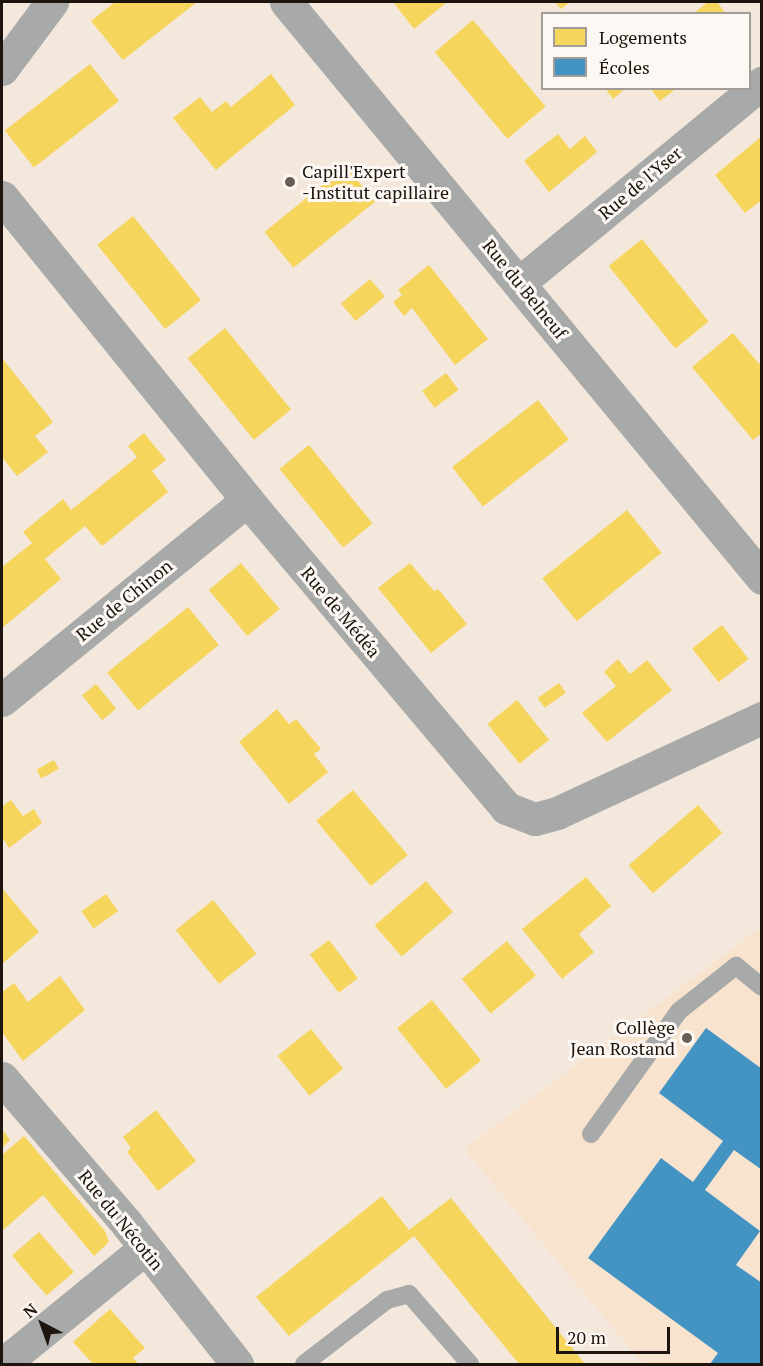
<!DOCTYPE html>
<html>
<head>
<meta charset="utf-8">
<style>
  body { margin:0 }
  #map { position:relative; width:763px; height:1366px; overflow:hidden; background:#f4e8dd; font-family:"PT Serif",serif }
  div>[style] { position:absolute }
  .built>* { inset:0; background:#f8e3cf }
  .homes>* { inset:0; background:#f6d55c; transform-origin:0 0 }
  .schools>* { inset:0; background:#4393c3 }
  .lane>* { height:18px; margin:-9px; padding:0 9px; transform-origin:9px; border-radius:9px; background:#a8aaa9 }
  .street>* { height:33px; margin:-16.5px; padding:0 16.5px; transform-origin:16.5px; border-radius:16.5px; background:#a8aaa9 }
  .dots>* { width:16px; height:16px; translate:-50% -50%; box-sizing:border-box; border:3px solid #fdf8f4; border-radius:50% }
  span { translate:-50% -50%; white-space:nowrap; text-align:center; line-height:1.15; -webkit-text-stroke:6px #fdf8f4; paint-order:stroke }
  .poi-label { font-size:18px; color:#1c140d }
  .left { translate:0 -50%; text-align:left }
  .right { translate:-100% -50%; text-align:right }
  .street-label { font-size:18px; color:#1c140d }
  .frame { position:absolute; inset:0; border:3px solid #1c140d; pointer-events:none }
  .legend { position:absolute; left:541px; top:12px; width:210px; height:78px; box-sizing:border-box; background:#fdf8f4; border:2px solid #a39d98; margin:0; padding:8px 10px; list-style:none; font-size:18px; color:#1c140d }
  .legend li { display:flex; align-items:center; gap:12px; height:30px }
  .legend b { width:30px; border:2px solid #a39d98 }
  .north { position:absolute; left:12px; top:1294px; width:60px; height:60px; -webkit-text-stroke:4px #fdf8f4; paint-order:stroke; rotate:319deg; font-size:16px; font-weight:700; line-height:24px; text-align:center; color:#1c140d }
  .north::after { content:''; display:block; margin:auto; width:21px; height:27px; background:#1c140d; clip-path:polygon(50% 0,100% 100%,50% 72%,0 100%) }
  .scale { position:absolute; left:556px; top:1327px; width:114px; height:27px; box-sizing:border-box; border:3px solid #1c140d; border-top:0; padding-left:8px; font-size:18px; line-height:21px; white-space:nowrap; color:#1c140d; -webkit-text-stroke:4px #fdf8f4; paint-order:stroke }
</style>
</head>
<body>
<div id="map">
  <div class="built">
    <i style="clip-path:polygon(761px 927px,761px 1364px,643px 1364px,464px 1149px)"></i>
  </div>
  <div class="homes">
    <i style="clip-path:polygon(115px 2px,197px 2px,123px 60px,91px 21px)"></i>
    <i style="clip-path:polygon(393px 2px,445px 2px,446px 3px,414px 29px)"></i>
    <i style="clip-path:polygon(555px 2px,570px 2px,561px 9px)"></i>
    <i style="clip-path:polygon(708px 2px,717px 2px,726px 14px,693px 14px)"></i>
    <i style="left:473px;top:20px;width:113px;height:50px;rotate:50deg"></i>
    <i style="left:90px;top:64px;width:47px;height:108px;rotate:52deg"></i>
    <i style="clip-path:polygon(271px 74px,295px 105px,216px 170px,173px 118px,200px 97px,212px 112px,226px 101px,231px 107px)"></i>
    <i style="clip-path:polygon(605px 88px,626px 88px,613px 99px)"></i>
    <i style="clip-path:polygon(650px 88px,677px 88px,660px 101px)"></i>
    <i style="clip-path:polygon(558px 134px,570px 149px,585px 136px,597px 152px,549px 192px,524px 161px)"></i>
    <i style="clip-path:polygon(762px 136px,762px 200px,745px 213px,715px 175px)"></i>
    <i style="left:346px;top:166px;width:46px;height:105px;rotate:51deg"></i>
    <i style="left:133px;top:216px;width:108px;height:46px;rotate:51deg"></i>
    <i style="left:642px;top:239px;width:106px;height:43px;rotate:51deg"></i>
    <i style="clip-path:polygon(429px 265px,488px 339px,455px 365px,412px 308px,404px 316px,393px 302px,402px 295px,398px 290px)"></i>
    <i style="left:370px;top:279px;width:23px;height:38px;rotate:50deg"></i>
    <i style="left:225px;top:328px;width:105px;height:48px;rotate:51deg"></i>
    <i style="clip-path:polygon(733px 333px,762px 367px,762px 433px,753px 440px,692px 367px)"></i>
    <i style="clip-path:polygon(2px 358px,53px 422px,35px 436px,48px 452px,17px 476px,2px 457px)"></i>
    <i style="left:446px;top:373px;width:21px;height:30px;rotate:53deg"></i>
    <i style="left:538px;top:400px;width:50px;height:109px;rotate:52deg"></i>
    <i style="clip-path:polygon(144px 433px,166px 460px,152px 471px,168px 492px,102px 546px,85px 526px,45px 559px,61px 579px,2px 628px,2px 567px,32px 543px,23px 532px,63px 499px,71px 510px,137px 457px,128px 446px)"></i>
    <i style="left:309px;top:445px;width:101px;height:38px;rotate:51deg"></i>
    <i style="left:627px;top:510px;width:55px;height:109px;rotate:51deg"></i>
    <i style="left:241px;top:563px;width:60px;height:42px;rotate:50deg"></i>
    <i style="clip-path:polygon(410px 563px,434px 591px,438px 589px,467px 624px,431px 653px,378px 588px)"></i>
    <i style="left:188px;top:607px;width:49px;height:104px;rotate:51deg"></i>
    <i style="left:722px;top:625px;width:43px;height:38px;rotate:52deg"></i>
    <i style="clip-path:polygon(618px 659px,630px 674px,647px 660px,672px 690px,607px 742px,582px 713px,616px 686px,604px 672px)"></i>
    <i style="left:559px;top:683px;width:12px;height:26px;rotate:55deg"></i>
    <i style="left:96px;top:684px;width:32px;height:18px;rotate:51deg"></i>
    <i style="left:517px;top:700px;width:51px;height:38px;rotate:51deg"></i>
    <i style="clip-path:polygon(277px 709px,289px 724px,296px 719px,321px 749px,314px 754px,328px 772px,289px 804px,239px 742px)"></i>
    <i style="left:54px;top:760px;width:10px;height:20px;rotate:61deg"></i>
    <i style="left:353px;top:790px;width:85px;height:48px;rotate:50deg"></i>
    <i style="clip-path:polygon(11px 800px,23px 816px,34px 809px,42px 823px,9px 848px,2px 837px,2px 806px)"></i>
    <i style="left:698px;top:805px;width:37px;height:92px;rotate:49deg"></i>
    <i style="clip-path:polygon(586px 877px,611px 906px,579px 934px,594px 952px,562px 979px,522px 929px)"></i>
    <i style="left:426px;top:881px;width:41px;height:68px;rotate:49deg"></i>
    <i style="clip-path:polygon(2px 888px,39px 932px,2px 964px)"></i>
    <i style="left:106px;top:894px;width:21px;height:30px;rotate:55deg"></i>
    <i style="left:213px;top:900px;width:69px;height:48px;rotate:51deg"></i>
    <i style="left:329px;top:940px;width:48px;height:24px;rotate:53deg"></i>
    <i style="left:507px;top:941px;width:45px;height:59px;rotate:50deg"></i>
    <i style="clip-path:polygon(60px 976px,85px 1010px,23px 1061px,2px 1032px,2px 992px,14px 983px,28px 1002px)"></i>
    <i style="left:432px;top:1000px;width:78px;height:45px;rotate:51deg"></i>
    <i style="left:311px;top:1029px;width:51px;height:43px;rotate:51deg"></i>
    <i style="clip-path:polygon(156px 1110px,196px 1161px,158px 1191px,127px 1152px,131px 1148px,123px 1137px)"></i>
    <i style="clip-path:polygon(4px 1131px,10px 1140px,2px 1148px,2px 1133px)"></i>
    <i style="clip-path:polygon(24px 1136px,105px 1231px,109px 1242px,94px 1256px,43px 1195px,2px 1231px,2px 1155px)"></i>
    <i style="clip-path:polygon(382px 1196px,409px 1230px,451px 1198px,585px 1364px,519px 1364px,414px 1236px,289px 1336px,256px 1297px)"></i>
    <i style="left:39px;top:1232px;width:53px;height:36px;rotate:49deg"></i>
    <i style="clip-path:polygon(110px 1309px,145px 1348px,133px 1358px,139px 1364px,93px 1364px,73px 1342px)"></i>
  </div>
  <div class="schools">
    <i style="clip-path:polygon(706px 1028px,762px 1069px,762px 1170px,734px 1150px,705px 1190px,760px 1231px,736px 1265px,762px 1283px,762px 1364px,710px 1364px,718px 1353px,588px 1258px,661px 1158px,693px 1182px,723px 1141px,659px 1093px)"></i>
  </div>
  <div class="lane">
    <i style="left:591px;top:1134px;width:151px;rotate:-54.4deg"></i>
    <i style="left:679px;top:1011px;width:73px;rotate:-38.3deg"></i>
    <i style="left:736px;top:966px;width:33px;rotate:39deg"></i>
    <i style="left:304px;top:1364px;width:105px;rotate:-37.6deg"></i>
    <i style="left:387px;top:1300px;width:23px;rotate:-15deg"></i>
    <i style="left:409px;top:1294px;width:93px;rotate:48.9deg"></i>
  </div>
  <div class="street">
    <i style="left:286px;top:2px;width:747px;rotate:50.43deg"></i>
    <i style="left:2px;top:69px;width:84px;rotate:-53.3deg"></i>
    <i style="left:2px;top:197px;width:390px;rotate:51deg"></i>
    <i style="left:247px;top:500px;width:402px;rotate:49.9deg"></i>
    <i style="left:506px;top:808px;width:31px;rotate:21deg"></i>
    <i style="left:535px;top:819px;width:23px;rotate:-15deg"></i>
    <i style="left:557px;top:813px;width:226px;rotate:-24.9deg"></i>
    <i style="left:519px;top:283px;width:315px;rotate:-39.5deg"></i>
    <i style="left:2px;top:700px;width:316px;rotate:-39.2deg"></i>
    <i style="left:2px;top:1078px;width:192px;rotate:49.4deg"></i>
    <i style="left:127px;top:1224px;width:178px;rotate:51.8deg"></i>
    <i style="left:3px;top:1364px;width:183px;rotate:-39.2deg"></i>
  </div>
  <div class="dots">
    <i style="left:290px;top:182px;background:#685e56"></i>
    <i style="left:687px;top:1038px;background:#685e56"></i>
  </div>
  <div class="poi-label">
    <span class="left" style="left:302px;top:182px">Capill'Expert<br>-Institut capillaire</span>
    <span class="right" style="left:675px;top:1038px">Collège<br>Jean Rostand</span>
  </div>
  <div class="street-label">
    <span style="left:640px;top:183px;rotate:-40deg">Rue de l'Yser</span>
    <span style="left:525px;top:289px;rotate:51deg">Rue du Belneuf</span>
    <span style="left:124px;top:600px;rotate:-39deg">Rue de Chinon</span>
    <span style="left:341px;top:612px;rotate:50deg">Rue de Médéa</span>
    <span style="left:121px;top:1220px;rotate:51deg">Rue du Nécotin</span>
  </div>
  <div class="frame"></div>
  <ul class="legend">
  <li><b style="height:16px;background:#f6d55c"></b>Logements</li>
  <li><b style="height:16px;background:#4393c3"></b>Écoles</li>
  </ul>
  <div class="north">N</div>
  <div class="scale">20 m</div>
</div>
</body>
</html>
